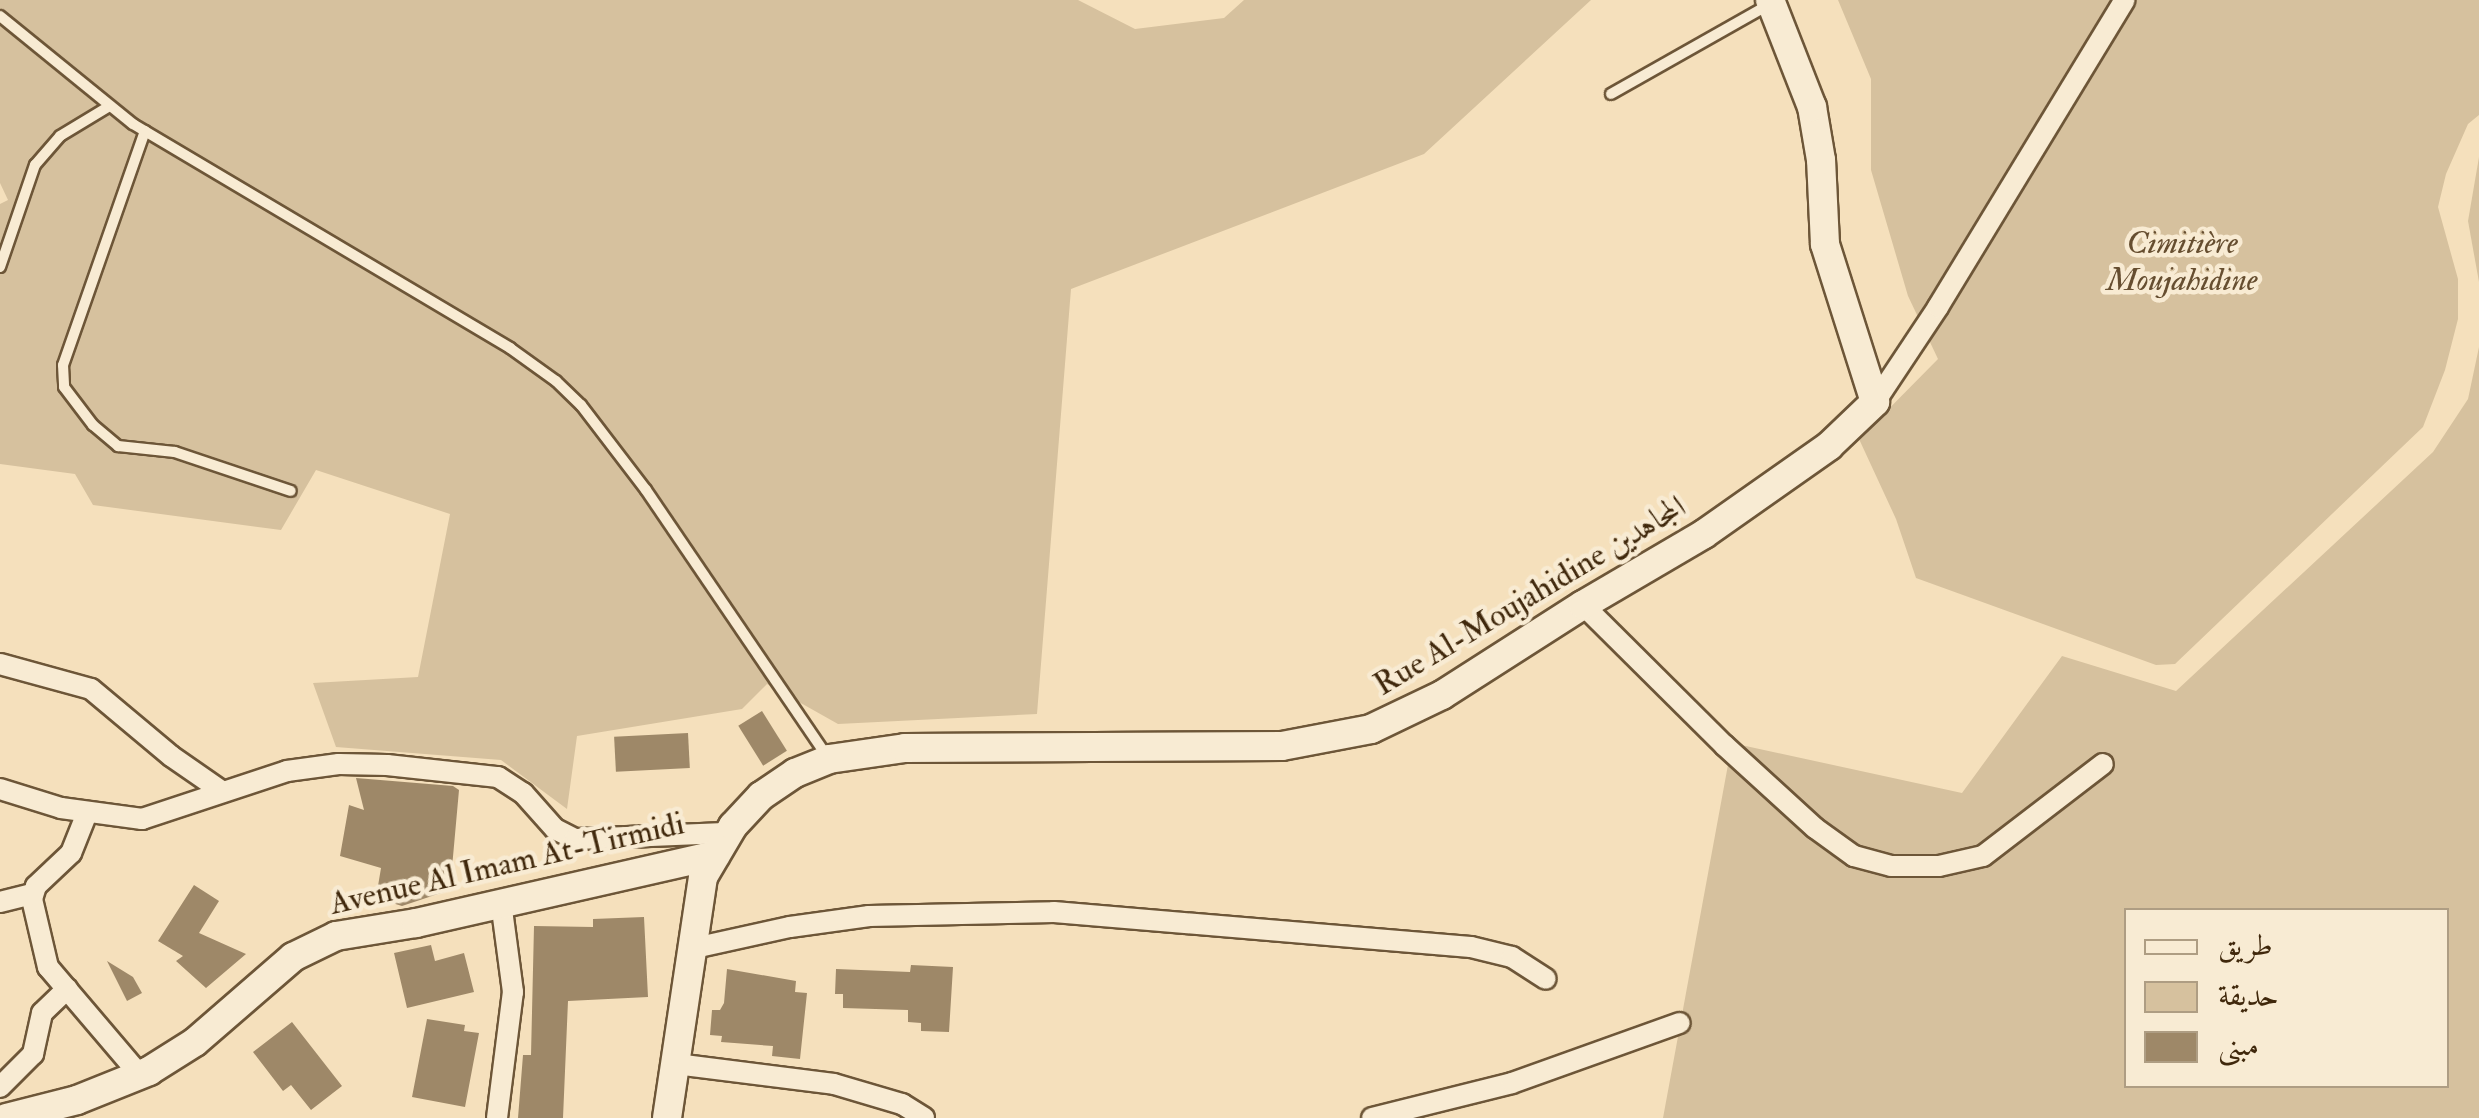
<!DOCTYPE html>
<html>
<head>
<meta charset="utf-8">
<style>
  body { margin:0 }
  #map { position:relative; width:2479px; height:1118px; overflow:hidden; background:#f5e0bc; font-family:"IM FELL Double Pica",Amiri,serif }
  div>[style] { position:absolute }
  .green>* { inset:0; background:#d6c19e }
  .building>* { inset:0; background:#9e8868; transform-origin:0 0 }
  .roads { filter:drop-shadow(2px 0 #6d5638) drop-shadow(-2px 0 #6d5638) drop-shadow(0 2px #6d5638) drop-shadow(0 -2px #6d5638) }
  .service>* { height:10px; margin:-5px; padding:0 5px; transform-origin:5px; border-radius:5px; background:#f8ebd3 }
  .minor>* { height:20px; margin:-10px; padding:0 10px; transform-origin:10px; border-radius:10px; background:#f8ebd3 }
  .tertiary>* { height:28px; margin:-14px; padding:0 14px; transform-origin:14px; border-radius:14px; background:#f8ebd3 }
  span { translate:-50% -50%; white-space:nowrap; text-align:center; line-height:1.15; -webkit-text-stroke:9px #f8ebd3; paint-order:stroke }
  .park-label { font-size:32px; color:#664e30; font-style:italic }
  .street-label { font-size:32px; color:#40280c }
  .legend { position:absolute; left:2124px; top:908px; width:325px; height:180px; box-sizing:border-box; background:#f8ebd3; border:2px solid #ae9d83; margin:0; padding:12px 18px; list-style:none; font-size:30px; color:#40280c }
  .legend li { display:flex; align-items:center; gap:20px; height:50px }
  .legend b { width:50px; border:2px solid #ae9d83 }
</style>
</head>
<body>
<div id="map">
  <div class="green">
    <i style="clip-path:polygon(0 0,1078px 0,1135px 29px,1224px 18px,1244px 0,1591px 0,1424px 154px,1071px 289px,1037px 714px,838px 724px,767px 684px,742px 709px,577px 736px,567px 809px,501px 760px,336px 747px,313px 683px,418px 677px,450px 514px,316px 470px,281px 530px,93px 505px,75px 474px,0 464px,0 204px,8px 200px,0 183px)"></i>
    <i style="clip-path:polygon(1838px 0,2479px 0,2479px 115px,2468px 124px,2446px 174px,2438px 207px,2458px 279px,2458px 319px,2445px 370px,2423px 427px,2175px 664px,2156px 665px,1916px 578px,1896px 519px,1859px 439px,1938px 359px,1908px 296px,1871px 170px,1871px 79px)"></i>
    <i style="clip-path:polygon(2479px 157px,2479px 282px,2468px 221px)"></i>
    <i style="clip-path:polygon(evenodd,2479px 347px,2479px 1118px,1663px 1118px,1732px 743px,1962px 793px,2062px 656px,2176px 691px,2433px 452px,2468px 399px,2479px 347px,2126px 910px,2446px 910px,2446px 1086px,2126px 1086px,2126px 910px)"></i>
  </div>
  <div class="building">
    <i style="left:762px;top:711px;width:47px;height:28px;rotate:58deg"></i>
    <i style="left:688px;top:733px;width:35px;height:74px;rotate:87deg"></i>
    <i style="clip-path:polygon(356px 778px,453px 786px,459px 790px,450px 890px,402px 906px,376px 898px,381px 868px,340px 856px,349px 805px,364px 810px)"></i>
    <i style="clip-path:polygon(194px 885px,219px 901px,199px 933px,246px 954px,206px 988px,176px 961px,183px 956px,158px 941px)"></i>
    <i style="clip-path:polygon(644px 917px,648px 997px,568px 1001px,563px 1118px,518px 1118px,523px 1055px,531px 1055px,534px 926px,593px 927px,593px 919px)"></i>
    <i style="clip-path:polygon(431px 945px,435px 961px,464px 953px,474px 992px,407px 1008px,394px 953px)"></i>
    <i style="clip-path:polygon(107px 961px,133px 977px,142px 993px,127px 1001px)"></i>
    <i style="clip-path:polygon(911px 965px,953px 967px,949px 1032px,921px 1031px,921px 1023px,908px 1022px,908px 1010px,843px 1008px,843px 994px,835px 994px,836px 969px,910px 972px)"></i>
    <i style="clip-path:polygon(727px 969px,796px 981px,795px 992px,807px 993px,800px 1059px,772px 1056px,773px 1046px,721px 1042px,722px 1036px,710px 1035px,712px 1010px,720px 1010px,724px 1003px)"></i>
    <i style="clip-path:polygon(427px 1019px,465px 1025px,464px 1031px,479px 1033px,465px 1107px,412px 1097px)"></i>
    <i style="clip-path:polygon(292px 1022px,342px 1086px,311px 1110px,291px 1085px,283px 1091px,253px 1052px)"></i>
  </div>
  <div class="roads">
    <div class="service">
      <i style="left:0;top:16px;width:171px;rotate:39.1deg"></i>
      <i style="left:133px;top:124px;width:439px;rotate:30.7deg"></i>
      <i style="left:510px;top:348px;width:57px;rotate:35.7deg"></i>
      <i style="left:556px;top:381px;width:35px;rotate:44deg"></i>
      <i style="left:581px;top:405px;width:107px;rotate:52.6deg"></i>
      <i style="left:646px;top:490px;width:320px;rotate:55.8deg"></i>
      <i style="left:1611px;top:94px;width:183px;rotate:-29.5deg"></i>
      <i style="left:145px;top:131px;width:248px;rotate:109.3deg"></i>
      <i style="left:63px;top:365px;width:22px;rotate:87deg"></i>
      <i style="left:64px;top:387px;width:48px;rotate:52.7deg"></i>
      <i style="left:93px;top:425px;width:33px;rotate:40deg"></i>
      <i style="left:118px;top:446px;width:57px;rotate:6deg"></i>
      <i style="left:175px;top:452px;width:122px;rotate:18.6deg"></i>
      <i style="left:0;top:267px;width:108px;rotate:-71.1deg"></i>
      <i style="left:35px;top:165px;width:38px;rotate:-49deg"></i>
      <i style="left:60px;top:136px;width:56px;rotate:-31.1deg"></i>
    </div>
    <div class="minor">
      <i style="left:1875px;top:402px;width:114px;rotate:-56.4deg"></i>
      <i style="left:1938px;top:307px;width:359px;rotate:-58.7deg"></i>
      <i style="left:1583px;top:605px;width:199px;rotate:44.8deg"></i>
      <i style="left:1724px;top:745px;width:123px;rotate:42.4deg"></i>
      <i style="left:1815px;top:828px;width:48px;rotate:35.7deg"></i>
      <i style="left:1854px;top:856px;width:38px;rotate:15deg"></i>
      <i style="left:1891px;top:866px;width:48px"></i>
      <i style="left:1939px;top:866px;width:45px;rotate:-12.8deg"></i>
      <i style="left:1983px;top:856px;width:151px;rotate:-37.5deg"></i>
      <i style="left:0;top:664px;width:94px;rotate:15.4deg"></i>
      <i style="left:91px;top:689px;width:104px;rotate:39.9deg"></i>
      <i style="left:171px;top:756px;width:63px;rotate:34.7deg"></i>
      <i style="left:0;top:789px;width:64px;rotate:17.3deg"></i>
      <i style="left:61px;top:808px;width:82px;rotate:7.7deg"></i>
      <i style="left:142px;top:819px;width:153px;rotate:-18.3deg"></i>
      <i style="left:287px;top:771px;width:52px;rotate:-7.7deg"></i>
      <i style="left:339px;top:764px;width:48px;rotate:1.2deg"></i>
      <i style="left:387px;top:765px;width:112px;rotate:6.2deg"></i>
      <i style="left:498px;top:777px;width:30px;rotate:33deg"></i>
      <i style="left:523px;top:793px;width:48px;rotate:48.4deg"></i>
      <i style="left:555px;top:829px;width:22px;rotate:27deg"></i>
      <i style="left:575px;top:839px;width:152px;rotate:-2.3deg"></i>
      <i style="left:87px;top:813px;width:43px;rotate:111.8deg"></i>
      <i style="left:71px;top:853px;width:48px;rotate:136.7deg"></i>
      <i style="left:36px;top:886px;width:14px;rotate:107deg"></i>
      <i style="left:32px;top:899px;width:70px;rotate:76.8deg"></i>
      <i style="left:48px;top:967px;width:142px;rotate:49.6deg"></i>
      <i style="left:0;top:902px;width:33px;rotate:-14deg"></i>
      <i style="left:690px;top:949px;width:102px;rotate:-12.4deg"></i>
      <i style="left:790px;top:927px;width:80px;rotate:-7.9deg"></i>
      <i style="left:869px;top:916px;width:185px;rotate:-1.2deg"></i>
      <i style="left:1054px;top:912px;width:418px;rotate:4.8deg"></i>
      <i style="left:1471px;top:947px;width:42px;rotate:13.7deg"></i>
      <i style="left:1512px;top:957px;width:40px;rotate:32.9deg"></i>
      <i style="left:676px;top:1064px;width:159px;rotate:7.2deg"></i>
      <i style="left:834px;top:1084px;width:71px;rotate:16.4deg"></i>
      <i style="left:902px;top:1104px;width:26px;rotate:32deg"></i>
      <i style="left:0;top:1087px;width:47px;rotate:-45deg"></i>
      <i style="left:33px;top:1054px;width:42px;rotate:-77.6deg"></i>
      <i style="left:42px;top:1013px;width:35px;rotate:-44deg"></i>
      <i style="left:497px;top:1118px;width:127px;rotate:-82.8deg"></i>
      <i style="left:513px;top:992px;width:91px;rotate:-97.6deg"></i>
      <i style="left:1372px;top:1118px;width:144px;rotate:-14deg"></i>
      <i style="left:1512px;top:1083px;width:178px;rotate:-19.7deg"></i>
    </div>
    <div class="tertiary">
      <i style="left:6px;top:1118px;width:73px;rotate:-14.2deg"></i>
      <i style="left:77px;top:1100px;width:78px;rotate:-21.9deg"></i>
      <i style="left:149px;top:1071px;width:54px;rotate:-32.2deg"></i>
      <i style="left:195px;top:1042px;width:130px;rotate:-40.9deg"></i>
      <i style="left:293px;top:957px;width:48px;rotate:-26deg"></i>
      <i style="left:336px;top:936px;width:81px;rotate:-9.2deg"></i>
      <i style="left:416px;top:923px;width:307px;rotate:-12.8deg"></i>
      <i style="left:667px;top:1118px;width:244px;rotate:-81.5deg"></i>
      <i style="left:703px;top:877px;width:59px;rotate:-59.5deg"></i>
      <i style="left:733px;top:826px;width:41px;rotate:-47deg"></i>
      <i style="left:761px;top:796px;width:41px;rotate:-34.1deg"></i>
      <i style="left:795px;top:773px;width:37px;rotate:-22deg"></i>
      <i style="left:829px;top:759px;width:77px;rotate:-8.2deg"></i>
      <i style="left:905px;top:748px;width:377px;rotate:-0.3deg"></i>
      <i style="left:1282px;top:746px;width:91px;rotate:-10.8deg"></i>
      <i style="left:1371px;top:729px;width:79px;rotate:-25.6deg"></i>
      <i style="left:1442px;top:695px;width:167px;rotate:-32.6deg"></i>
      <i style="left:1583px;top:605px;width:140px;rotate:-30.4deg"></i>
      <i style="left:1704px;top:534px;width:153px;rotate:-35.1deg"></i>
      <i style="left:1829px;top:446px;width:64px;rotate:-43.7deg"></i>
      <i style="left:1875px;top:402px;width:166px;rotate:-107.6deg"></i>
      <i style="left:1825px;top:244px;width:84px;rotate:-92.7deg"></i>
      <i style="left:1821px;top:160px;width:54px;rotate:-99.6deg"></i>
      <i style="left:1812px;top:107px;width:115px;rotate:-111.4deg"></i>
    </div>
  </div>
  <div class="park-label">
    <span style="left:2182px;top:262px">Cimitière<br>Moujahidine</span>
  </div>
  <div class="street-label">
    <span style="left:1530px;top:596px;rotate:-31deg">Rue Al-Moujahidine المجاهدين</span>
    <span style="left:507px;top:864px;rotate:-13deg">Avenue Al Imam At-Tirmidi</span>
  </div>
  <ul class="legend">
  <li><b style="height:12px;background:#f8ebd3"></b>طريق</li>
  <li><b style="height:28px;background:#d6c19e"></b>حديقة</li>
  <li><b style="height:28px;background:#9e8868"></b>مبنى</li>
  </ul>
</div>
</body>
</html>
